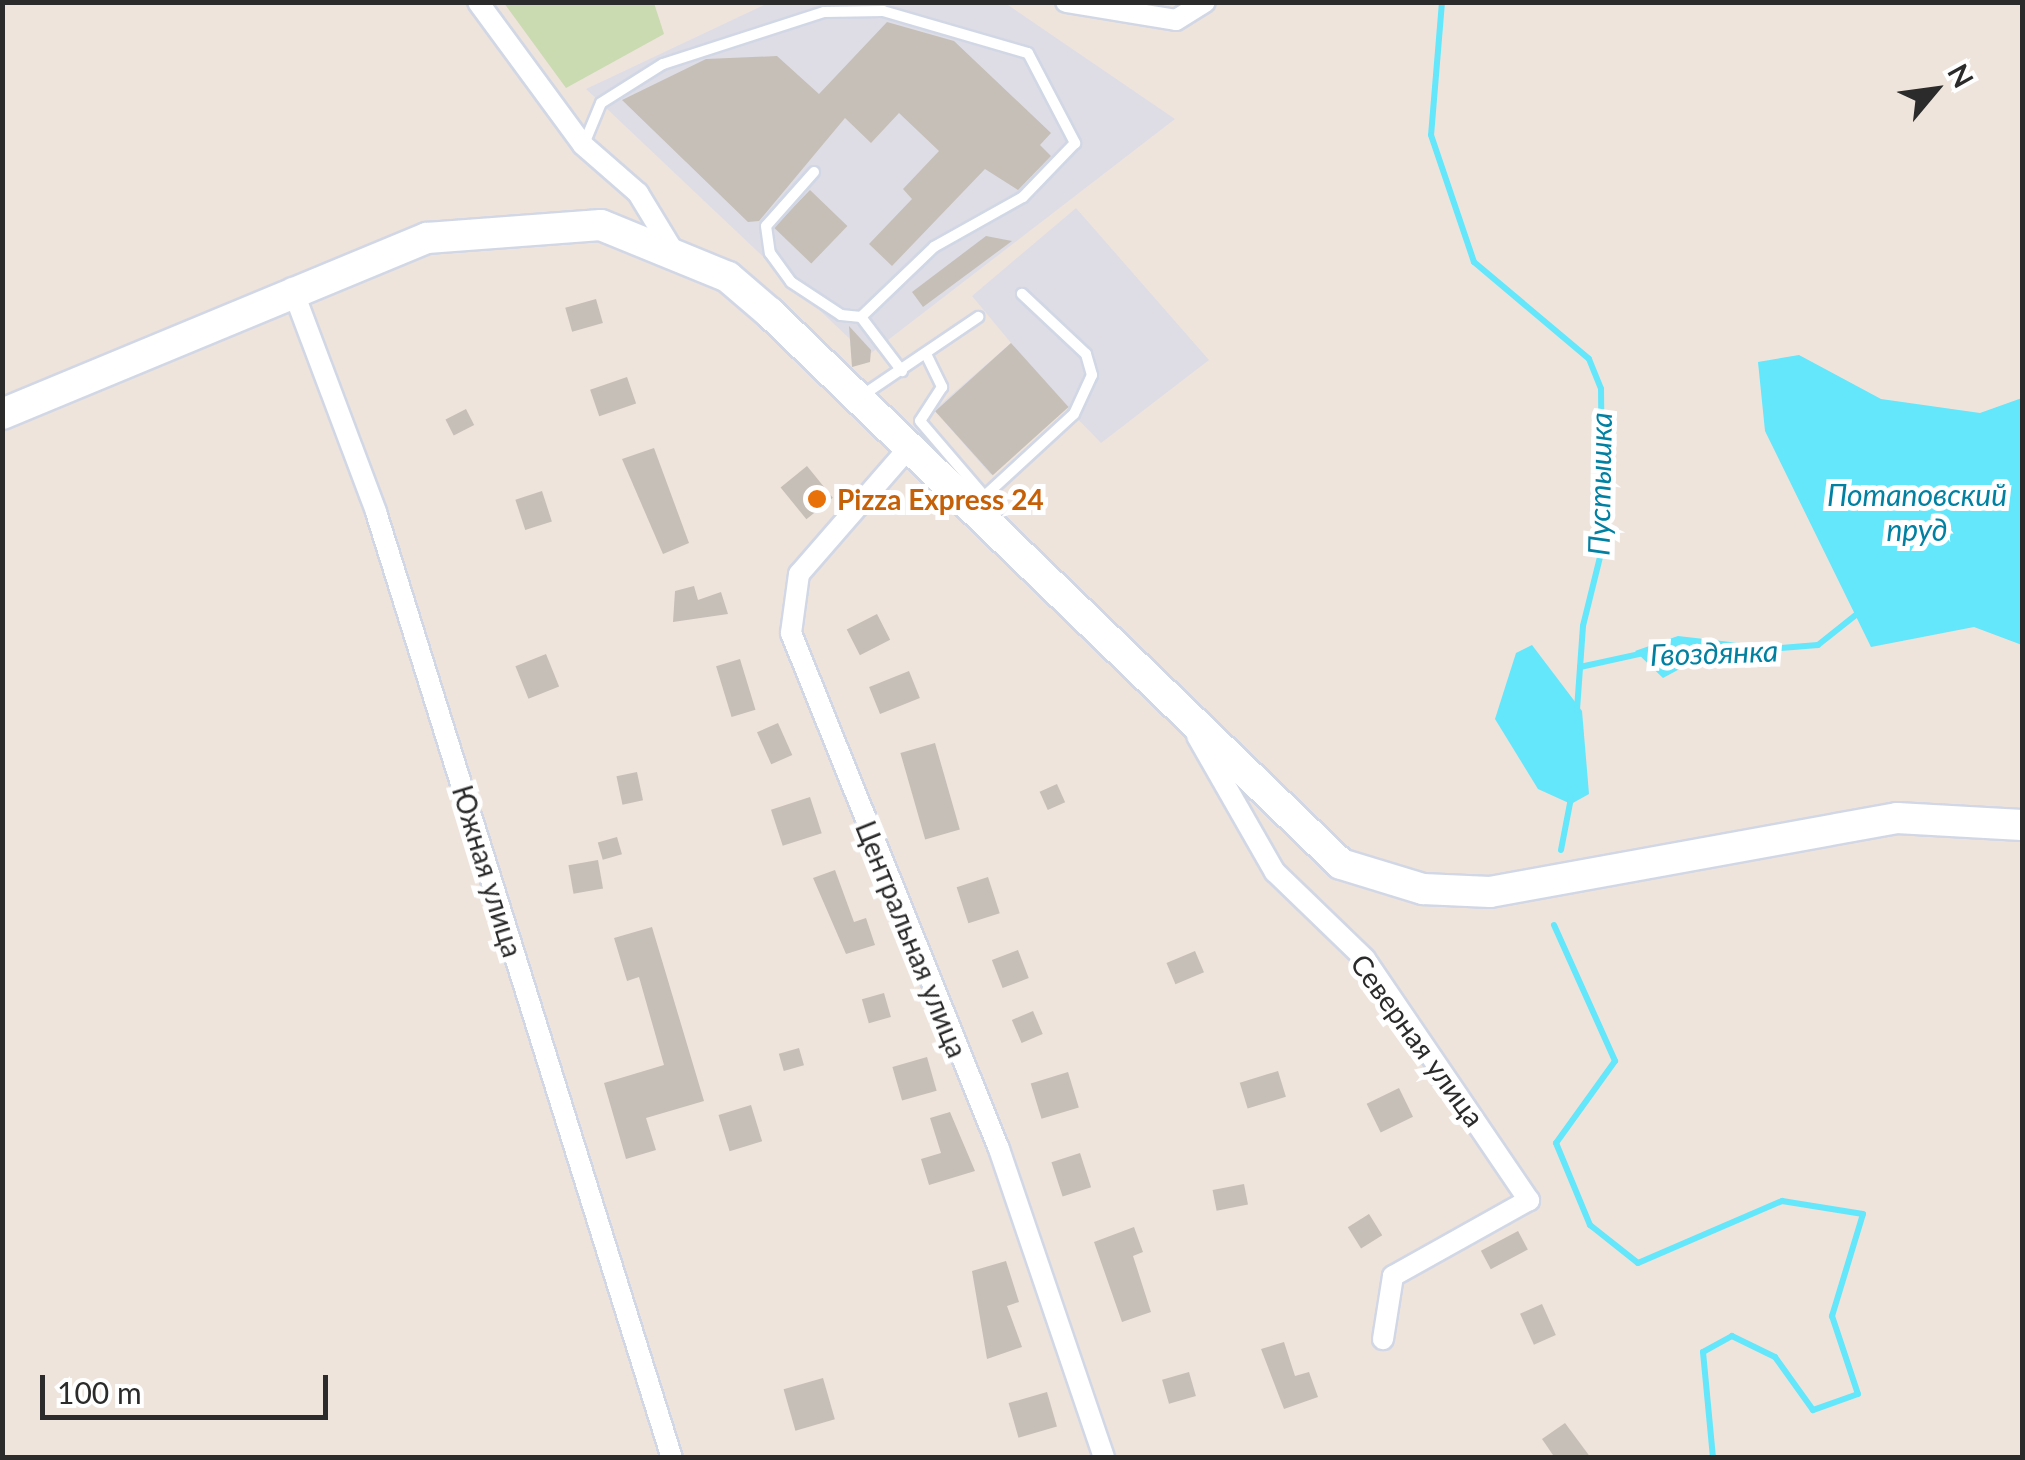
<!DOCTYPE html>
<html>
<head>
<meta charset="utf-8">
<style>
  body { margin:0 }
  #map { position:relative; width:2025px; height:1460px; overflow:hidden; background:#eee4dc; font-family:Lato,sans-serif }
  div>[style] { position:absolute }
  .industrial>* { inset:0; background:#dedde6 }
  .cemetery>* { inset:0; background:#cadab1 }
  .water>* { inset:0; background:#64e6fb }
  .stream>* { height:6px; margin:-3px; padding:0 3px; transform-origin:3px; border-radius:3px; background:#64e6fb }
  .building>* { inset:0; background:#c6bfb7; transform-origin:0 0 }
  .roads { filter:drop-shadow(2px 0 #d1d7e5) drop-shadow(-2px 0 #d1d7e5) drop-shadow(0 2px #d1d7e5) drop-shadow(0 -2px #d1d7e5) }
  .lane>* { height:10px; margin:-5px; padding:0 5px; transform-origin:5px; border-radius:5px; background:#fff }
  .street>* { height:20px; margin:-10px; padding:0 10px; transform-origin:10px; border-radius:10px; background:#fff }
  .secondary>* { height:30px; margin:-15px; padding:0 15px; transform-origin:15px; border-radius:15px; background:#fff }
  .dots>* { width:28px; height:28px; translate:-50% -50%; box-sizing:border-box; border:5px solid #fff; border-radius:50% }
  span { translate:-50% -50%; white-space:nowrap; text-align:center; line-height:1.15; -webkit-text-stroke:10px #fff; paint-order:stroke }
  .food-label { font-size:28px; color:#c56008; font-weight:700 }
  .left { translate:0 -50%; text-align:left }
  .street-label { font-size:28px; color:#2b2b2b }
  .water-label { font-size:30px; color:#0180a2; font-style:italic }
  .frame { position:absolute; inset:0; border:5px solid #2b2b2b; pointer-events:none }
  .north { position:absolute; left:1885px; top:40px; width:100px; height:100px; -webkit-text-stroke:8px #fff; paint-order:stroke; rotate:61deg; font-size:28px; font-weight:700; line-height:40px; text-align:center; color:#2b2b2b }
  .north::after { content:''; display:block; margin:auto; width:35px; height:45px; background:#2b2b2b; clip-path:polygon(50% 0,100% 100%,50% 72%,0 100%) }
  .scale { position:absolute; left:40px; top:1375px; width:288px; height:45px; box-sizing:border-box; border:5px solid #2b2b2b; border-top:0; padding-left:12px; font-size:30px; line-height:35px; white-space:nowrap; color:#2b2b2b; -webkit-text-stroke:8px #fff; paint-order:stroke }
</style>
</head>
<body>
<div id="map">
  <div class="industrial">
    <i style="clip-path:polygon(768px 3px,1005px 3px,1175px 119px,853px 367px,850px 339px,586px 89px)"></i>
    <i style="clip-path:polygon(1076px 208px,1209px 360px,1101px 443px,1067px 408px,991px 475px,934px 410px,1011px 343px,972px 296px)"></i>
  </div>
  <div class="cemetery">
    <i style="clip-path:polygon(504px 3px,654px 3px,664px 34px,566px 88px)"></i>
  </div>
  <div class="water">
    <i style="clip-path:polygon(1799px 355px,1881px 399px,1980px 413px,2022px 398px,2022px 645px,1974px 627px,1871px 647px,1765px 431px,1758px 362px)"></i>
    <i style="clip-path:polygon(1678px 636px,1739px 643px,1761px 656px,1687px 665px,1663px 678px,1635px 651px)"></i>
    <i style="clip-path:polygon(1532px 645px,1582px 711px,1589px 794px,1571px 804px,1538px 789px,1495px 719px,1516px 653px)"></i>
  </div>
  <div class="stream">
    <i style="left:1442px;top:2px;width:133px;rotate:94.7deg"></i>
    <i style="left:1431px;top:135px;width:134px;rotate:71.3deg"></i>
    <i style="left:1474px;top:262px;width:150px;rotate:40.1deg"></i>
    <i style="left:1589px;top:359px;width:32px;rotate:68deg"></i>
    <i style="left:1601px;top:389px;width:156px;rotate:89.3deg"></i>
    <i style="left:1603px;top:545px;width:83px;rotate:103.9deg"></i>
    <i style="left:1583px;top:626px;width:84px;rotate:94.1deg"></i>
    <i style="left:1746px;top:651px;width:72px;rotate:-4.8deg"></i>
    <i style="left:1818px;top:645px;width:50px;rotate:-38.5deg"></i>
    <i style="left:1580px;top:667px;width:66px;rotate:-12.3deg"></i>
    <i style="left:1561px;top:850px;width:53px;rotate:-79.1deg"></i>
    <i style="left:1554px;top:925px;width:149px;rotate:65.8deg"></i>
    <i style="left:1615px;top:1061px;width:101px;rotate:125.7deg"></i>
    <i style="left:1556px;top:1143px;width:89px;rotate:67.5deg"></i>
    <i style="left:1590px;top:1225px;width:61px;rotate:38.4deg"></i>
    <i style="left:1638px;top:1263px;width:157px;rotate:-23.3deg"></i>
    <i style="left:1782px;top:1201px;width:82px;rotate:9.1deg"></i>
    <i style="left:1863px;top:1214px;width:107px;rotate:106.9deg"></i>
    <i style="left:1832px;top:1316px;width:82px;rotate:71.6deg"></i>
    <i style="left:1858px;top:1394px;width:48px;rotate:160.4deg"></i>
    <i style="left:1813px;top:1410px;width:65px;rotate:-125.6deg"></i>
    <i style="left:1775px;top:1357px;width:48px;rotate:-154deg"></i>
    <i style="left:1732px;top:1336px;width:33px;rotate:151deg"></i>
    <i style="left:1703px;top:1352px;width:106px;rotate:84.6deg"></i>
  </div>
  <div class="building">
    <i style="clip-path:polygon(887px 22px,954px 41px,1051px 133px,1040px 145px,1051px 156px,1018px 190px,985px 169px,892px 266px,869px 244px,912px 199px,903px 189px,939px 151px,899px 113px,871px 143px,845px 118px,759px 221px,748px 222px,622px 100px,706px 59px,777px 56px,819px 94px)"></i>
    <i style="left:810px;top:190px;width:52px;height:52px;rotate:44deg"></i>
    <i style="clip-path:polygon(986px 236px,1012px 241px,923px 307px,912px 292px)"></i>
    <i style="left:596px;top:299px;width:25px;height:32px;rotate:74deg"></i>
    <i style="clip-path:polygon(849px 326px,871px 350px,870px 362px,852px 367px)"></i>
    <i style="left:1011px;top:343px;width:86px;height:102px;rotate:48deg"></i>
    <i style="left:627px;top:377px;width:28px;height:39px;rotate:71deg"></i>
    <i style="left:466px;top:409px;width:18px;height:23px;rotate:63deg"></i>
    <i style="clip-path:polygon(654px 448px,689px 543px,663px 554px,622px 459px)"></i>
    <i style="left:807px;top:466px;width:41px;height:34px;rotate:51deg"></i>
    <i style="left:542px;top:491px;width:32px;height:28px;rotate:72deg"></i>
    <i style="clip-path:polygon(694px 586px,698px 600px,721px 592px,728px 614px,673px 622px,675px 591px)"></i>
    <i style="left:877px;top:614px;width:29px;height:34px;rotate:63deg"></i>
    <i style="left:546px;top:654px;width:35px;height:33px;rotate:68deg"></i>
    <i style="left:740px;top:659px;width:53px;height:25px;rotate:73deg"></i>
    <i style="left:909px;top:671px;width:29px;height:43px;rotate:68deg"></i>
    <i style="left:778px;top:723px;width:35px;height:23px;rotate:66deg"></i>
    <i style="left:935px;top:743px;width:90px;height:36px;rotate:74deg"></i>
    <i style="left:637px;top:772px;width:29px;height:21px;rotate:78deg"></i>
    <i style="left:1057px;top:784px;width:20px;height:19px;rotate:66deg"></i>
    <i style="left:810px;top:797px;width:38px;height:41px;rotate:72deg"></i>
    <i style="left:617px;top:837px;width:18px;height:20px;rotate:74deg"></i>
    <i style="left:598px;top:860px;width:29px;height:30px;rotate:80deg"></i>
    <i style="clip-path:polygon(835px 870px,854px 922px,866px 918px,875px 945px,846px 954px,813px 878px)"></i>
    <i style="left:988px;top:877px;width:38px;height:33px;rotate:72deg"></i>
    <i style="clip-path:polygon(652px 927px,704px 1101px,646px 1118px,656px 1150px,626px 1159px,604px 1083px,664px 1065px,639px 977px,627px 981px,614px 938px)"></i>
    <i style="left:1018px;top:950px;width:30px;height:28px;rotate:69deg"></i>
    <i style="left:1195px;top:951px;width:23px;height:31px;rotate:67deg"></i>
    <i style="left:884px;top:993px;width:25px;height:23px;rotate:74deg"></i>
    <i style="left:1033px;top:1011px;width:25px;height:23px;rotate:67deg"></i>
    <i style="left:799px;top:1048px;width:18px;height:21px;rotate:74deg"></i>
    <i style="left:927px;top:1057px;width:35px;height:36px;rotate:74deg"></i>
    <i style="left:1278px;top:1071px;width:27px;height:40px;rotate:73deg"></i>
    <i style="left:1068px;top:1072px;width:37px;height:39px;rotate:73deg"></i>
    <i style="left:1399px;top:1088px;width:32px;height:36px;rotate:64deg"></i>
    <i style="left:751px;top:1105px;width:38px;height:34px;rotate:73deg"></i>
    <i style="clip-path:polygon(950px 1112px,975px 1171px,929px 1185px,921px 1159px,941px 1153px,930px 1118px)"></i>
    <i style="left:1080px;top:1153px;width:36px;height:30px;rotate:72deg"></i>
    <i style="left:1244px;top:1184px;width:21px;height:32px;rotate:79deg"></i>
    <i style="left:1369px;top:1214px;width:25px;height:25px;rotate:58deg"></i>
    <i style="clip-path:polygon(1134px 1227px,1143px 1252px,1133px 1256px,1151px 1312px,1122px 1322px,1094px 1242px)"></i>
    <i style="left:1518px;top:1231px;width:21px;height:42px;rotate:62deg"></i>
    <i style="clip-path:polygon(1006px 1261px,1019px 1302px,1007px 1306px,1022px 1347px,987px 1359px,972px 1271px)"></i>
    <i style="left:1542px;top:1304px;width:34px;height:24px;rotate:66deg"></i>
    <i style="clip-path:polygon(1284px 1342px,1295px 1376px,1309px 1372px,1318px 1397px,1284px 1409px,1261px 1349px)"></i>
    <i style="left:1189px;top:1372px;width:25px;height:28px;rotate:74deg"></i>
    <i style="left:823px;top:1378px;width:43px;height:41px;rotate:74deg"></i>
    <i style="left:1047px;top:1392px;width:36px;height:40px;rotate:74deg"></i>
    <i style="clip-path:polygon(1565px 1423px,1591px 1458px,1555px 1458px,1542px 1439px)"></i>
  </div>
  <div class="roads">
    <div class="lane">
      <i style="left:584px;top:144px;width:44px;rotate:-67.5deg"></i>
      <i style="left:601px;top:103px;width:73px;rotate:-32.2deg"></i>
      <i style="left:663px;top:64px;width:169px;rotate:-17.9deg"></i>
      <i style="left:824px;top:12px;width:59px;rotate:-1deg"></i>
      <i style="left:883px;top:11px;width:151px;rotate:16.2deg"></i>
      <i style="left:1028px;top:53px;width:102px;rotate:62.4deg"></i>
      <i style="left:1075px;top:143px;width:75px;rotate:133.9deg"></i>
      <i style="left:1023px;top:197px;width:102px;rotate:150.7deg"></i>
      <i style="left:934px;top:247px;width:101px;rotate:136.2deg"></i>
      <i style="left:814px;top:172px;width:72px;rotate:131.6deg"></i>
      <i style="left:766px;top:226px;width:27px;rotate:82deg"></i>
      <i style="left:770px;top:253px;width:36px;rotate:54deg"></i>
      <i style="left:791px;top:282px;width:60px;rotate:33.4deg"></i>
      <i style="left:841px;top:315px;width:20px;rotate:6deg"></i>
      <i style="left:861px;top:317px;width:68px;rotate:52.8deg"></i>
      <i style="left:926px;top:354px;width:37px;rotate:64deg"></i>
      <i style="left:942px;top:387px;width:40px;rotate:122.9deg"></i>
      <i style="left:920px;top:421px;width:101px;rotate:49.4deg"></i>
      <i style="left:860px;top:397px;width:143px;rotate:-34.1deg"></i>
      <i style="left:976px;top:504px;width:133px;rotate:-42.6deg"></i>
      <i style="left:1074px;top:414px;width:43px;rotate:-65.2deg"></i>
      <i style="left:1092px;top:375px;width:22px;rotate:-106deg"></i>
      <i style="left:1086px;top:354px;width:88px;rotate:-136.8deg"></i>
    </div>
    <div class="street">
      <i style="left:478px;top:2px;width:177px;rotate:53.7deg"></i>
      <i style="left:583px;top:145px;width:73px;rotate:41.1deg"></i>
      <i style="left:638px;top:193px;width:66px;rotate:58.7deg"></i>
      <i style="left:1066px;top:2px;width:111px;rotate:9.3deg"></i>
      <i style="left:1176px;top:20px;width:34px;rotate:-32deg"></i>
      <i style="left:292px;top:288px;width:239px;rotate:69.4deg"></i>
      <i style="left:376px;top:512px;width:991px;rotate:72.63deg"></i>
      <i style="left:906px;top:451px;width:163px;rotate:131deg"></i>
      <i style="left:799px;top:574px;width:60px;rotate:97.7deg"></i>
      <i style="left:791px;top:633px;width:556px;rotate:68.05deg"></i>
      <i style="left:999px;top:1149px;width:326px;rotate:71.2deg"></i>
      <i style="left:1197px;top:736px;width:157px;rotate:60.2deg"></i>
      <i style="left:1275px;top:872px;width:125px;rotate:44deg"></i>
      <i style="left:1365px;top:959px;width:292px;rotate:55.8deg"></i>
      <i style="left:1529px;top:1200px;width:156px;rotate:150.8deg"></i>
      <i style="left:1393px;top:1276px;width:64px;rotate:99deg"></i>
    </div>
    <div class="secondary">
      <i style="left:2px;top:414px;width:460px;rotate:-22.5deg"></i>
      <i style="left:427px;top:238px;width:174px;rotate:-4.3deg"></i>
      <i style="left:601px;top:225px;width:137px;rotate:22.3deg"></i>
      <i style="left:728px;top:277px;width:55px;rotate:40.6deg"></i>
      <i style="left:770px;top:313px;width:793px;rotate:43.98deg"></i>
      <i style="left:1341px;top:864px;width:86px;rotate:17deg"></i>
      <i style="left:1423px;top:889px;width:67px;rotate:2.6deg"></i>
      <i style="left:1490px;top:892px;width:414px;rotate:-10.3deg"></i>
      <i style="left:1897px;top:818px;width:125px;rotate:3.2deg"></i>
    </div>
  </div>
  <div class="dots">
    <i style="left:817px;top:499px;background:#e8710a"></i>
  </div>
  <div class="food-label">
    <span class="left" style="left:837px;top:499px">Pizza Express 24</span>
  </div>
  <div class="street-label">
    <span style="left:488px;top:871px;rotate:73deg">Южная улица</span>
    <span style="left:912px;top:939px;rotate:68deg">Центральная улица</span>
    <span style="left:1418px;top:1040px;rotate:54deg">Северная улица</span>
  </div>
  <div class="water-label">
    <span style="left:1599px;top:484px;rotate:-89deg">Пустышка</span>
    <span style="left:1917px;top:511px">Потаповский<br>пруд</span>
    <span style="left:1714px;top:652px;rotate:-2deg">Гвоздянка</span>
  </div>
  <div class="frame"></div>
  <div class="north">N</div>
  <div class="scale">100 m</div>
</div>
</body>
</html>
